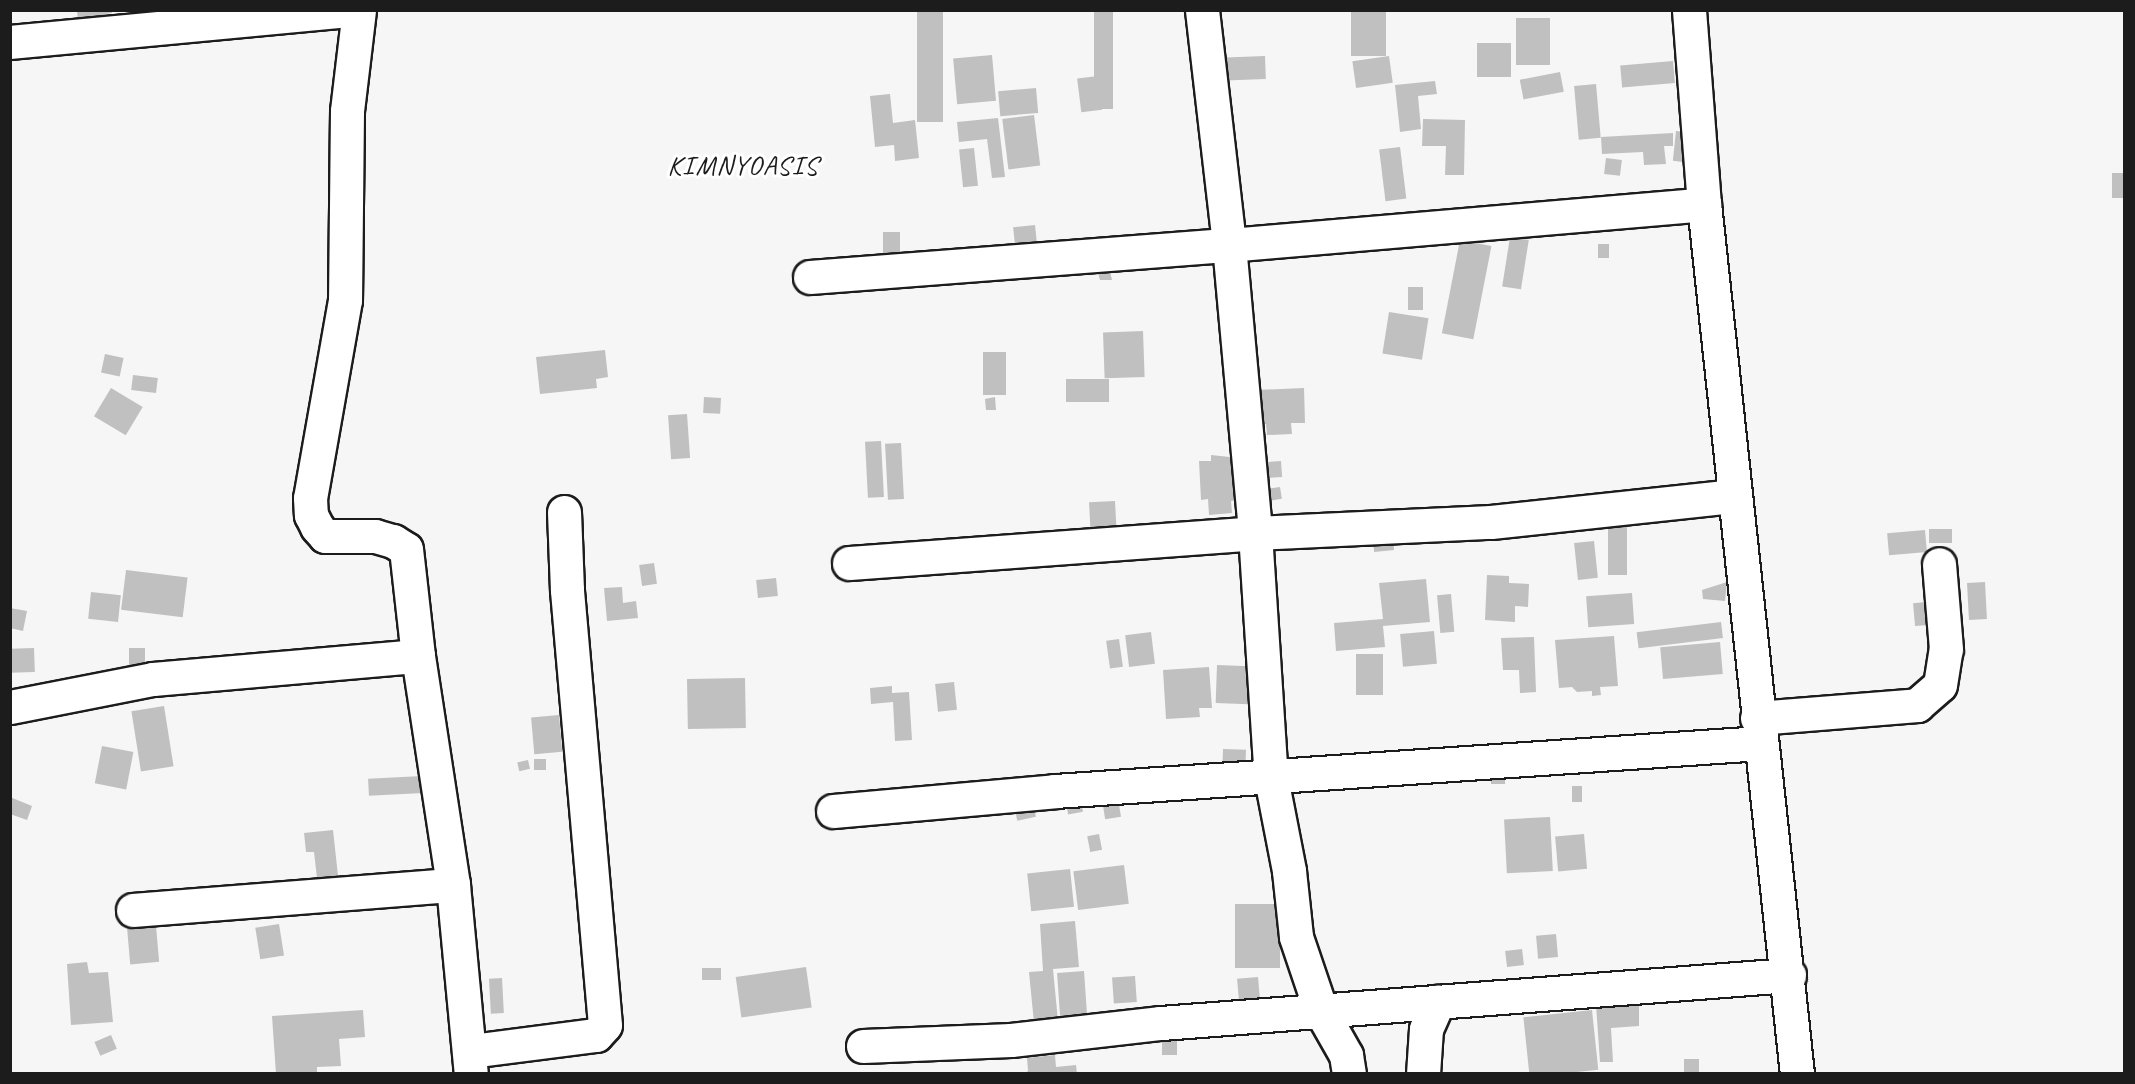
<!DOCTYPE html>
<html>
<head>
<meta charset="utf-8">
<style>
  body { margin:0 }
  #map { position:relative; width:2135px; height:1084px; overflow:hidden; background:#f6f6f6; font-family:Caveat,sans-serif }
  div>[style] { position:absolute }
  .building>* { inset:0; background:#c0c0c0; transform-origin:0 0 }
  .roads { filter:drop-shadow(2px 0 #1c1c1c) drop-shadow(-2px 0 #1c1c1c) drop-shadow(0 2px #1c1c1c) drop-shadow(0 -2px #1c1c1c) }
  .minor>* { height:33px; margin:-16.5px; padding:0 16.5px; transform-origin:16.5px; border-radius:16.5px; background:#fff }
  span { translate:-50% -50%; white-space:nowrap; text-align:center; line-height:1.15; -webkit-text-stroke:6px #fff; paint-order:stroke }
  .quarter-label { font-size:27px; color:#1c1c1c; letter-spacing:1.5px }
  .frame { position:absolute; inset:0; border:12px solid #1c1c1c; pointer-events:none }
</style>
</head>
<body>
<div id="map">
  <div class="building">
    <i style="clip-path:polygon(77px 10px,111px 10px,112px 13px,105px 14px,106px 19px,78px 22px)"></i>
    <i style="left:917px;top:10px;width:26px;height:112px"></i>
    <i style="left:1094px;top:10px;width:19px;height:99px"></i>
    <i style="left:1351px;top:10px;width:35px;height:46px"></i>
    <i style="left:1516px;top:18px;width:34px;height:47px"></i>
    <i style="left:1477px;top:43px;width:34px;height:34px"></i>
    <i style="left:992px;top:55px;width:46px;height:39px;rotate:85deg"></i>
    <i style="left:1265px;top:56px;width:23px;height:40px;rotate:88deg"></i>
    <i style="left:1389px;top:56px;width:27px;height:37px;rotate:82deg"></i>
    <i style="left:1673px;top:61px;width:22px;height:53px;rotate:85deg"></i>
    <i style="left:1560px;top:72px;width:20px;height:41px;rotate:79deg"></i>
    <i style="left:1098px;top:76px;width:34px;height:21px;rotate:83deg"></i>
    <i style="clip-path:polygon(1435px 81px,1437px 94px,1418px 96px,1421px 129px,1400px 132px,1395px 85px)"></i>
    <i style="left:1596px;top:84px;width:54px;height:22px;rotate:85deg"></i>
    <i style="left:1036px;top:88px;width:25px;height:38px;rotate:85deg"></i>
    <i style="clip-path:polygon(890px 94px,893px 123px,915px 120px,919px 158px,895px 161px,894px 145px,875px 147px,870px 96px)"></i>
    <i style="left:1034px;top:115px;width:51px;height:32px;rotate:83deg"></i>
    <i style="clip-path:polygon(998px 118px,1005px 177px,992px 178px,987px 139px,959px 142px,957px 122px)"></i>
    <i style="clip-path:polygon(1423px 119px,1465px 120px,1464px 175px,1445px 175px,1446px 146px,1422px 146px)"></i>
    <i style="left:1676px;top:131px;width:10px;height:30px;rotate:6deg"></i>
    <i style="clip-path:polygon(1673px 133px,1673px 146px,1664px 146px,1666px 164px,1644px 165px,1643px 152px,1602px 154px,1601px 137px)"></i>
    <i style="left:1400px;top:147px;width:52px;height:21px;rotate:83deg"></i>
    <i style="left:974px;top:148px;width:38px;height:15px;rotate:84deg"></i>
    <i style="left:1606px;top:158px;width:16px;height:16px;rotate:7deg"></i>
    <i style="left:2124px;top:173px;width:25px;height:12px;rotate:90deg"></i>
    <i style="left:1035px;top:225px;width:20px;height:22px;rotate:84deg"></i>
    <i style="left:883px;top:232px;width:17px;height:28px"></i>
    <i style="left:1510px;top:237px;width:19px;height:50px;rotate:9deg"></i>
    <i style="left:1460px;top:240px;width:32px;height:95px;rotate:11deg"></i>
    <i style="left:1598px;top:244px;width:11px;height:14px"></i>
    <i style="clip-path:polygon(1108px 263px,1112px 280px,1100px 280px,1096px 266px)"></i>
    <i style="left:1423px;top:287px;width:23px;height:15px;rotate:90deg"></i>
    <i style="left:1389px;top:312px;width:40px;height:42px;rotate:9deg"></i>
    <i style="left:1143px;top:331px;width:46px;height:40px;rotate:88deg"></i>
    <i style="clip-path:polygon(605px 350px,608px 377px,596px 379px,597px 388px,540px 394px,536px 357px)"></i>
    <i style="left:983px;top:352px;width:23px;height:43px"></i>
    <i style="left:105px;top:354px;width:19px;height:19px;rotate:12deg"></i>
    <i style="left:133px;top:375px;width:25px;height:15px;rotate:7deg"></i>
    <i style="left:1066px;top:379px;width:43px;height:23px"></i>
    <i style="left:111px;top:388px;width:37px;height:33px;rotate:31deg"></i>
    <i style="clip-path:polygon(1304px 388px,1305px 423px,1291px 423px,1292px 434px,1267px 435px,1266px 424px,1258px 424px,1256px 390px)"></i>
    <i style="left:704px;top:397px;width:17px;height:16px;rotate:3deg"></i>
    <i style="clip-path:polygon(995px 397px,996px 410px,986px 410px,985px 399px)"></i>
    <i style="left:687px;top:414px;width:44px;height:19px;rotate:86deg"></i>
    <i style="left:881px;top:441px;width:56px;height:16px;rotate:87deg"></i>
    <i style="left:901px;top:443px;width:56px;height:16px;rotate:87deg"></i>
    <i style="clip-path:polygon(1211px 455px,1239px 458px,1241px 500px,1231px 501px,1232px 513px,1209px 515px,1208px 499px,1201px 500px,1199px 461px,1211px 461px)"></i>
    <i style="left:1281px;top:461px;width:16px;height:17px;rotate:86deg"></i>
    <i style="left:1280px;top:487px;width:12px;height:17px;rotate:81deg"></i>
    <i style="left:1115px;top:501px;width:36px;height:26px;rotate:87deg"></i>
    <i style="left:1608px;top:522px;width:19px;height:53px"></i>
    <i style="left:1929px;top:529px;width:23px;height:14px"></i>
    <i style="left:1925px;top:530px;width:22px;height:38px;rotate:85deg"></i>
    <i style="left:1393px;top:540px;width:10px;height:20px;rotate:84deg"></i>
    <i style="left:1594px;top:541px;width:37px;height:20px;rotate:84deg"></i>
    <i style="left:654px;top:563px;width:21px;height:15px;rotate:82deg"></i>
    <i style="left:126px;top:570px;width:62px;height:40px;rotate:7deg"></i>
    <i style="clip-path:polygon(1487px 575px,1509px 576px,1509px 583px,1529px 584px,1528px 607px,1515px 606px,1515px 622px,1485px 620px)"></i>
    <i style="left:776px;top:578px;width:18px;height:20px;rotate:84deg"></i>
    <i style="clip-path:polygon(1426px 579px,1430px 622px,1383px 626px,1385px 647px,1336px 651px,1334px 623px,1383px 619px,1379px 583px)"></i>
    <i style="clip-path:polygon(1727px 582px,1725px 601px,1703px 599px,1702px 590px)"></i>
    <i style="left:1985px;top:582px;width:37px;height:18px;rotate:87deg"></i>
    <i style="clip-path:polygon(622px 587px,623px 603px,636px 601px,638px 618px,607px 621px,604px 588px)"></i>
    <i style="left:91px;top:592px;width:30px;height:27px;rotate:6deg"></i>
    <i style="left:1632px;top:593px;width:31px;height:46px;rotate:86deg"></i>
    <i style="left:1451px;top:594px;width:38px;height:14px;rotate:85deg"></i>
    <i style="left:1926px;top:602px;width:23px;height:13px;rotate:85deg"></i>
    <i style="clip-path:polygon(10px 608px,27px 611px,23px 631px,10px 628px)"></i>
    <i style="left:1721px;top:622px;width:16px;height:85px;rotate:83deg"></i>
    <i style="left:1434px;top:631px;width:33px;height:34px;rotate:85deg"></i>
    <i style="left:1151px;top:632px;width:32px;height:26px;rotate:83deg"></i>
    <i style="clip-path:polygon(1614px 636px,1618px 686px,1600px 687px,1601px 695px,1592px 696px,1592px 691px,1577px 692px,1572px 687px,1559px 688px,1555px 640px)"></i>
    <i style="clip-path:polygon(1534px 637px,1536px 692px,1520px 693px,1519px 670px,1503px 670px,1501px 638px)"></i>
    <i style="left:1119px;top:639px;width:28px;height:13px;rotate:82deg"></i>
    <i style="left:1720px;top:642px;width:32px;height:60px;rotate:85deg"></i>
    <i style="left:34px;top:648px;width:24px;height:24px;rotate:88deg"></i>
    <i style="left:129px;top:648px;width:16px;height:24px"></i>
    <i style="left:1356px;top:654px;width:27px;height:41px"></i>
    <i style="left:1217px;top:665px;width:33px;height:38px;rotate:2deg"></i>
    <i style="clip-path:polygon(1209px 667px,1212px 708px,1199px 708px,1200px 717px,1166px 719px,1163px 670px)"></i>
    <i style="left:745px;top:678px;width:50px;height:58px;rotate:89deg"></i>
    <i style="left:954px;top:682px;width:28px;height:19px;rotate:84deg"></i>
    <i style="clip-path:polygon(892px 686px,892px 693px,909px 692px,912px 740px,895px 741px,893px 702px,871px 704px,870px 688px)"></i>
    <i style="left:164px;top:706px;width:61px;height:33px;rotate:81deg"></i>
    <i style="left:559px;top:715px;width:37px;height:28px;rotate:85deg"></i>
    <i style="left:102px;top:746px;width:32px;height:38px;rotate:11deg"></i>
    <i style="left:1223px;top:749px;width:23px;height:20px;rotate:2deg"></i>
    <i style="left:534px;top:759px;width:12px;height:11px"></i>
    <i style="left:528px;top:760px;width:9px;height:11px;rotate:77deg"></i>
    <i style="left:1505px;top:769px;width:15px;height:14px;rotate:90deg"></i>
    <i style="left:422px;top:776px;width:17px;height:54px;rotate:87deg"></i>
    <i style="left:1572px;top:786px;width:10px;height:16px"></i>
    <i style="clip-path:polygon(10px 797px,32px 806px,27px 820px,10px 814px)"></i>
    <i style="left:1118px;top:798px;width:19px;height:16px;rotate:81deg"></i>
    <i style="left:1081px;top:801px;width:11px;height:15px;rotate:80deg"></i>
    <i style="left:1033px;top:803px;width:14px;height:19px;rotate:78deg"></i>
    <i style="left:1550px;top:817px;width:54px;height:46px;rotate:87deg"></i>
    <i style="clip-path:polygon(333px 830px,339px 885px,318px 887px,314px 852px,306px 852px,304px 833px)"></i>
    <i style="left:1099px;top:834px;width:16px;height:12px;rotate:79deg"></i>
    <i style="left:1584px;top:834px;width:35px;height:29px;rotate:85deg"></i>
    <i style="left:1124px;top:865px;width:39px;height:51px;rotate:83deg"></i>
    <i style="left:1070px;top:869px;width:38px;height:43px;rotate:84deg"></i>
    <i style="left:1280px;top:904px;width:64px;height:45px;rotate:90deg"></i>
    <i style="clip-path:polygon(1075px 921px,1079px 967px,1053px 969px,1058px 1021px,1034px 1023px,1029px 972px,1043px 971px,1040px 924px)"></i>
    <i style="left:279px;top:924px;width:32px;height:24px;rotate:81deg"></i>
    <i style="left:156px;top:926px;width:36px;height:29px;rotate:85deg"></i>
    <i style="left:1556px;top:934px;width:23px;height:20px;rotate:85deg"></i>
    <i style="left:1522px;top:949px;width:16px;height:17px;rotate:83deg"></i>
    <i style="clip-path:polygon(87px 962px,89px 973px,108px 972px,113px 1022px,71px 1025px,67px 964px)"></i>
    <i style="left:806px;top:967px;width:41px;height:71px;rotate:82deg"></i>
    <i style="left:721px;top:968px;width:12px;height:19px;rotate:90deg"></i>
    <i style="left:1084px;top:971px;width:44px;height:27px;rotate:86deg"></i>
    <i style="left:1135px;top:976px;width:26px;height:23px;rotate:86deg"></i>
    <i style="left:1258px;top:977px;width:25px;height:21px;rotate:85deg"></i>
    <i style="left:502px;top:978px;width:35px;height:13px;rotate:87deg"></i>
    <i style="clip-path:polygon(1639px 1003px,1639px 1026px,1611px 1028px,1613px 1062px,1600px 1062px,1596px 1005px)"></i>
    <i style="clip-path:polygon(363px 1010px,365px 1037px,339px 1039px,341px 1066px,317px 1067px,317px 1074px,276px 1074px,272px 1016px)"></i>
    <i style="left:1592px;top:1010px;width:60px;height:69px;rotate:84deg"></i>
    <i style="left:111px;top:1035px;width:15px;height:18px;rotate:67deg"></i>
    <i style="left:1162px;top:1039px;width:15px;height:16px"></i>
    <i style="clip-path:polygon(1055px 1055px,1056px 1067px,1076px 1065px,1077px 1074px,1024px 1074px,1028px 1071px,1027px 1058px)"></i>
    <i style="left:1684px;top:1059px;width:15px;height:15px"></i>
  </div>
  <div class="roads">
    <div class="minor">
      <i style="left:359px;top:10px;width:102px;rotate:96.8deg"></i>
      <i style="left:347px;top:111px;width:189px;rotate:90.6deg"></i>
      <i style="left:345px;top:300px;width:201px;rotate:100deg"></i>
      <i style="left:310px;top:498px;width:17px;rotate:87deg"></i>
      <i style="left:311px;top:515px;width:13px;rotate:63deg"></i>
      <i style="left:317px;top:527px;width:12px;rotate:48deg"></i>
      <i style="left:325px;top:536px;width:50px"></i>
      <i style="left:375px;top:536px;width:19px;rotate:16deg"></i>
      <i style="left:393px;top:541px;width:15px;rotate:32deg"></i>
      <i style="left:406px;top:549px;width:108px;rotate:83.6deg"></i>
      <i style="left:418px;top:656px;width:232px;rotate:81.3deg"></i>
      <i style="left:453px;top:885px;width:190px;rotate:84.6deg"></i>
      <i style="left:1202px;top:10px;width:237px;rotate:83.4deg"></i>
      <i style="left:1229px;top:245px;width:289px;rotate:84.8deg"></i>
      <i style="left:1255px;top:533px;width:246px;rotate:86.3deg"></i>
      <i style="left:1271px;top:778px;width:95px;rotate:79deg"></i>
      <i style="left:1289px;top:871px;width:66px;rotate:83.9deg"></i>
      <i style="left:1296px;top:937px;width:78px;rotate:71.3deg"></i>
      <i style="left:1321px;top:1011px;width:51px;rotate:60.4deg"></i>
      <i style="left:1346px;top:1055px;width:19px;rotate:81deg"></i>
      <i style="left:1689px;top:10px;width:195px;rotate:85.6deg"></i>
      <i style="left:1704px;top:204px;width:875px;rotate:83.9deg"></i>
      <i style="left:10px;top:42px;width:342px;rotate:-5.4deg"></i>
      <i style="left:810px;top:277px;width:420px;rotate:-4.4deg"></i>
      <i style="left:1229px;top:245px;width:477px;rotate:-4.9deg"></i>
      <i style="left:849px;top:563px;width:407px;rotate:-4.2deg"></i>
      <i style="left:1255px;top:533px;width:236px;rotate:-2.7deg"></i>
      <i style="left:1491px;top:522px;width:245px;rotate:-6.1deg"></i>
      <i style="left:10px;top:707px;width:146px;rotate:-11.1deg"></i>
      <i style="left:153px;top:679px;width:266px;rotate:-5deg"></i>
      <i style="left:1757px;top:718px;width:161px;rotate:-4.6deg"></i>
      <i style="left:1917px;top:705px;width:30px;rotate:-41deg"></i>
      <i style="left:1940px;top:685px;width:36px;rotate:-81deg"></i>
      <i style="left:1946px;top:649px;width:85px;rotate:-94.7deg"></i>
      <i style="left:833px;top:811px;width:223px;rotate:-5.1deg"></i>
      <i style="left:1055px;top:791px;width:707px;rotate:-3.89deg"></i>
      <i style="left:133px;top:910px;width:321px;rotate:-4.5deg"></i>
      <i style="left:863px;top:1046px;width:148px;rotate:-2.3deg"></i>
      <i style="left:1011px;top:1040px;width:151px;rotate:-6.5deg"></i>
      <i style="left:1161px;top:1023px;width:630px;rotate:-4.37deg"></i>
      <i style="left:471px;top:1051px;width:126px;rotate:-7.3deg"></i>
      <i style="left:596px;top:1035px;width:13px;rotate:-48deg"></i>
      <i style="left:605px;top:1025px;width:437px;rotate:-95deg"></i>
      <i style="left:567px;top:590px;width:78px;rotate:-92.2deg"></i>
      <i style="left:1423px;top:1074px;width:45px;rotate:-86.2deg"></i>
      <i style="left:1426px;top:1029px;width:30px;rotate:-66deg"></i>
    </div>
  </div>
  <div class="quarter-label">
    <span style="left:743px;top:166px">KIMNYOASIS</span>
  </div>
  <div class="frame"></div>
</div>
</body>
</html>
